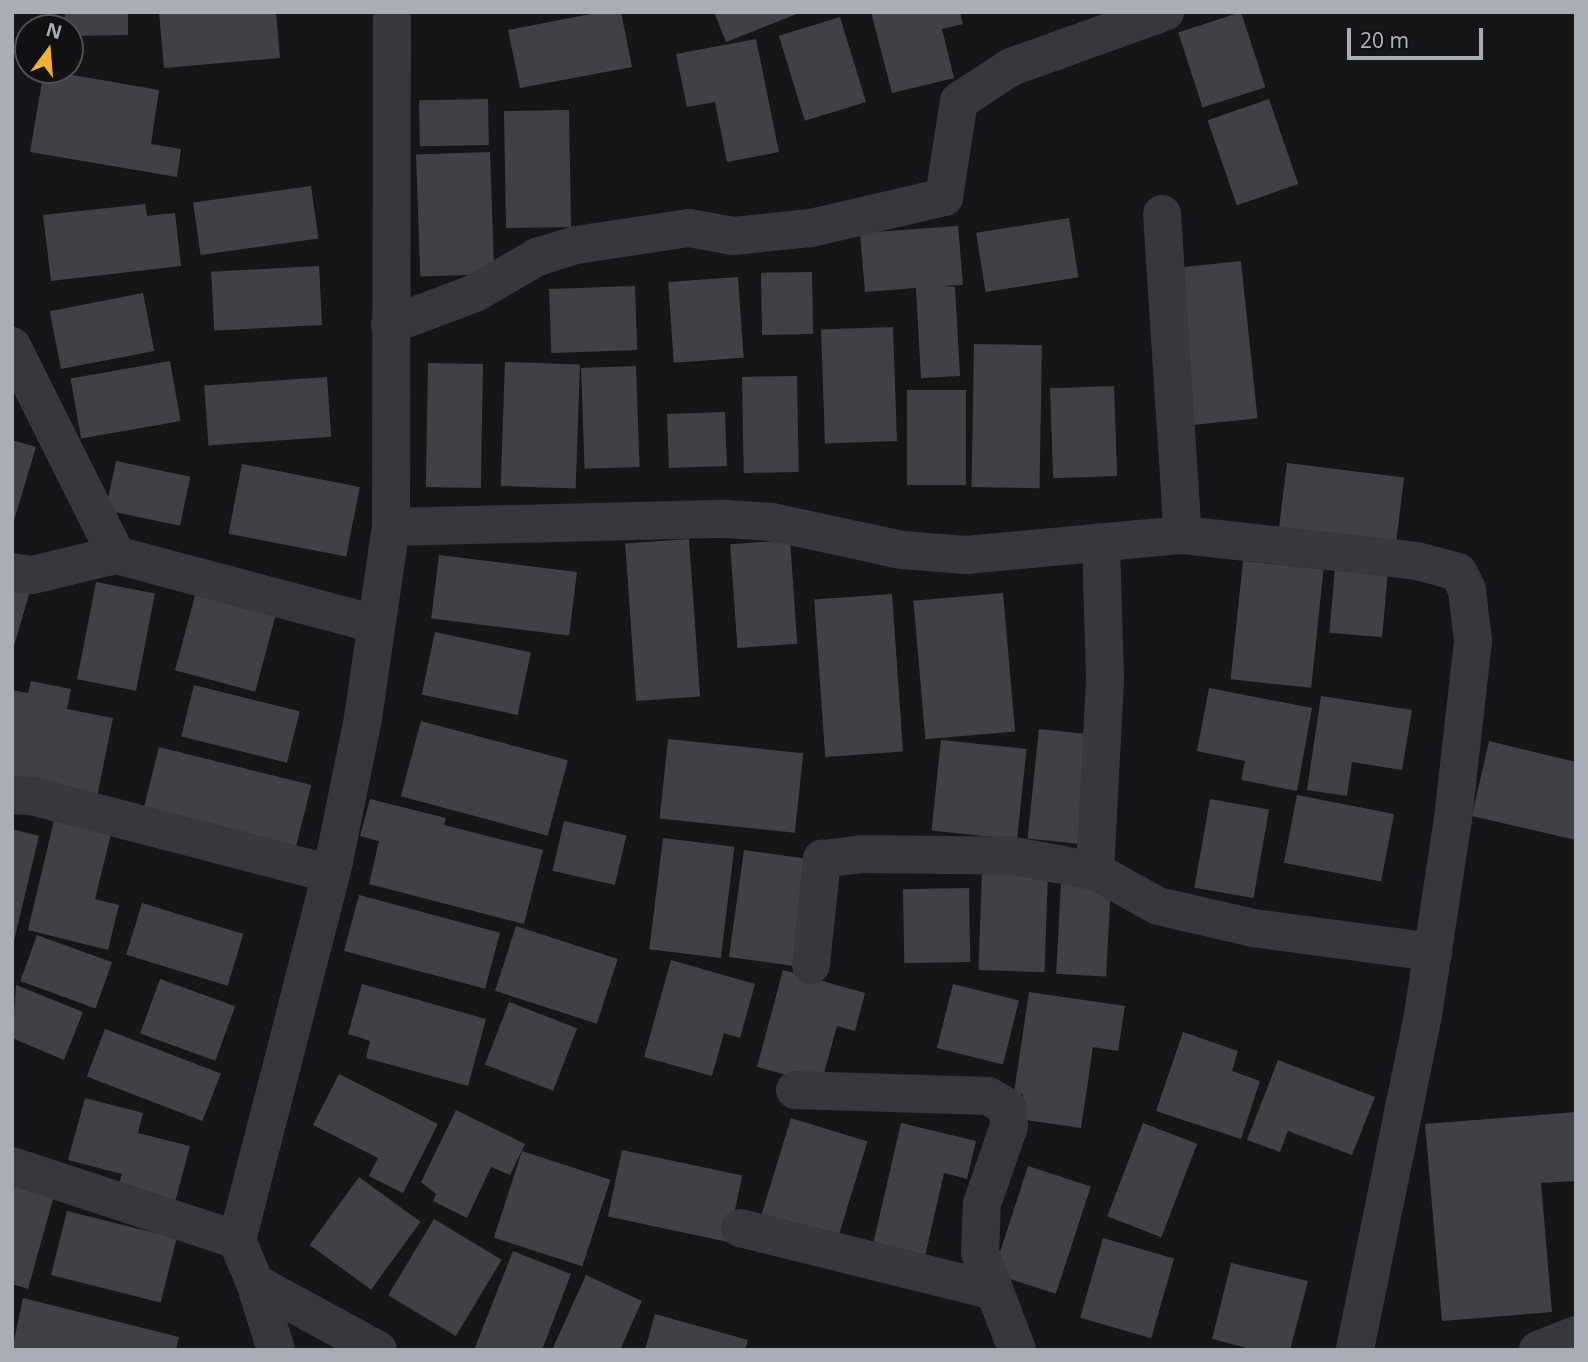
<!DOCTYPE html>
<html>
<head>
<meta charset="utf-8">
<style>
  body { margin:0 }
  #map { position:relative; width:1588px; height:1362px; overflow:hidden; background:#161618; font-family:"Noto Sans",sans-serif }
  div>[style] { position:absolute }
  .building>* { inset:0; background:#404145; transform-origin:0 0 }
  .minor>* { height:38px; margin:-19px; padding:0 19px; transform-origin:19px; border-radius:19px; background:#37383d }
  .tertiary>* { height:38px; margin:-19px; padding:0 19px; transform-origin:19px; border-radius:19px; background:#37383d }
  span { translate:-50% -50%; white-space:nowrap; text-align:center; line-height:1.15; -webkit-text-stroke:5px #111113; paint-order:stroke }
  .frame { position:absolute; inset:0; border:14px solid #a8adb8; pointer-events:none }
  .north { position:absolute; left:14px; top:14px; width:70px; height:70px; box-sizing:border-box; background:#111113; border:2px solid #4d4f55; border-radius:50%; rotate:16deg; font-size:19px; font-weight:700; line-height:28px; text-align:center; color:#a8adb8 }
  .north::after { content:''; display:block; margin:auto; width:24px; height:32px; background:#f2b134; clip-path:polygon(50% 0,100% 100%,50% 72%,0 100%) }
  .scale { position:absolute; left:1347px; top:28px; width:136px; height:32px; box-sizing:border-box; border:4px solid #a8adb8; border-top:0; padding-left:9px; font-size:21px; line-height:24px; white-space:nowrap; color:#a8adb8; -webkit-text-stroke:5px #111113; paint-order:stroke }
</style>
</head>
<body>
<div id="map">
  <div class="building">
    <i style="clip-path:polygon(65px 12px,128px 12px,128px 35px,70px 36px,70px 28px,64px 28px)"></i>
    <i style="clip-path:polygon(159px 12px,276px 12px,280px 58px,164px 68px)"></i>
    <i style="clip-path:polygon(601px 12px,621px 12px,632px 67px,520px 88px,508px 30px)"></i>
    <i style="clip-path:polygon(714px 12px,802px 12px,726px 42px)"></i>
    <i style="clip-path:polygon(871px 12px,960px 12px,963px 24px,942px 29px,954px 78px,892px 93px)"></i>
    <i style="left:1241px;top:12px;width:79px;height:66px;rotate:72deg"></i>
    <i style="left:840px;top:17px;width:89px;height:64px;rotate:73deg"></i>
    <i style="clip-path:polygon(756px 39px,779px 152px,727px 162px,715px 102px,687px 107px,676px 54px)"></i>
    <i style="clip-path:polygon(44px 70px,159px 90px,151px 144px,181px 149px,177px 177px,30px 152px)"></i>
    <i style="left:488px;top:99px;width:46px;height:69px;rotate:89deg"></i>
    <i style="left:1269px;top:99px;width:90px;height:65px;rotate:71deg"></i>
    <i style="left:569px;top:110px;width:117px;height:65px;rotate:89deg"></i>
    <i style="left:490px;top:152px;width:122px;height:74px;rotate:88deg"></i>
    <i style="left:311px;top:186px;width:53px;height:119px;rotate:82deg"></i>
    <i style="clip-path:polygon(145px 204px,147px 216px,175px 213px,181px 266px,51px 281px,43px 215px)"></i>
    <i style="left:1069px;top:218px;width:60px;height:94px;rotate:81deg"></i>
    <i style="clip-path:polygon(958px 226px,963px 285px,941px 286px,955px 287px,960px 376px,921px 378px,916px 288px,865px 292px,860px 233px)"></i>
    <i style="left:1241px;top:261px;width:158px;height:67px;rotate:84deg"></i>
    <i style="left:319px;top:266px;width:59px;height:108px;rotate:87deg"></i>
    <i style="left:812px;top:272px;width:62px;height:51px;rotate:89deg"></i>
    <i style="left:738px;top:277px;width:81px;height:70px;rotate:86deg"></i>
    <i style="left:635px;top:286px;width:64px;height:86px;rotate:88deg"></i>
    <i style="left:143px;top:293px;width:59px;height:95px;rotate:79deg"></i>
    <i style="left:893px;top:327px;width:114px;height:72px;rotate:88deg"></i>
    <i style="left:974px;top:344px;width:68px;height:143px;rotate:1deg"></i>
    <i style="left:170px;top:361px;width:61px;height:101px;rotate:80deg"></i>
    <i style="left:505px;top:362px;width:75px;height:124px;rotate:2deg"></i>
    <i style="left:428px;top:363px;width:55px;height:124px;rotate:1deg"></i>
    <i style="left:636px;top:366px;width:101px;height:55px;rotate:88deg"></i>
    <i style="left:797px;top:376px;width:96px;height:55px;rotate:89deg"></i>
    <i style="left:327px;top:377px;width:60px;height:123px;rotate:86deg"></i>
    <i style="left:1114px;top:386px;width:90px;height:64px;rotate:88deg"></i>
    <i style="left:907px;top:390px;width:59px;height:95px"></i>
    <i style="left:725px;top:412px;width:54px;height:58px;rotate:88deg"></i>
    <i style="clip-path:polygon(12px 440px,36px 447px,13px 524px,12px 524px)"></i>
    <i style="left:116px;top:461px;width:76px;height:50px;rotate:12deg"></i>
    <i style="left:1287px;top:463px;width:118px;height:69px;rotate:7deg"></i>
    <i style="left:242px;top:464px;width:120px;height:71px;rotate:11deg"></i>
    <i style="left:689px;top:539px;width:158px;height:64px;rotate:86deg"></i>
    <i style="left:790px;top:540px;width:104px;height:60px;rotate:86deg"></i>
    <i style="left:439px;top:555px;width:139px;height:64px;rotate:7deg"></i>
    <i style="left:1243px;top:561px;width:81px;height:119px;rotate:6deg"></i>
    <i style="left:1335px;top:568px;width:53px;height:65px;rotate:5deg"></i>
    <i style="clip-path:polygon(12px 582px,31px 588px,13px 649px,12px 649px)"></i>
    <i style="left:96px;top:582px;width:60px;height:99px;rotate:11deg"></i>
    <i style="left:196px;top:592px;width:83px;height:81px;rotate:15deg"></i>
    <i style="left:1003px;top:593px;width:139px;height:90px;rotate:85deg"></i>
    <i style="left:892px;top:594px;width:158px;height:78px;rotate:86deg"></i>
    <i style="left:435px;top:632px;width:98px;height:64px;rotate:12deg"></i>
    <i style="clip-path:polygon(31px 681px,71px 689px,67px 709px,113px 718px,96px 802px,12px 785px,12px 690px,28px 693px)"></i>
    <i style="left:194px;top:685px;width:109px;height:53px;rotate:14deg"></i>
    <i style="clip-path:polygon(1209px 688px,1312px 708px,1297px 791px,1241px 780px,1245px 761px,1197px 751px)"></i>
    <i style="clip-path:polygon(1321px 696px,1412px 710px,1402px 770px,1352px 762px,1347px 796px,1307px 790px)"></i>
    <i style="left:421px;top:721px;width:152px;height:78px;rotate:15deg"></i>
    <i style="left:1039px;top:729px;width:60px;height:110px;rotate:6deg"></i>
    <i style="left:668px;top:739px;width:136px;height:80px;rotate:6deg"></i>
    <i style="left:941px;top:740px;width:86px;height:91px;rotate:6deg"></i>
    <i style="clip-path:polygon(1489px 741px,1576px 762px,1576px 840px,1472px 816px)"></i>
    <i style="left:159px;top:747px;width:157px;height:75px;rotate:14deg"></i>
    <i style="left:1297px;top:795px;width:99px;height:69px;rotate:11deg"></i>
    <i style="clip-path:polygon(370px 799px,446px 818px,444px 825px,543px 850px,524px 924px,369px 884px,379px 841px,360px 836px)"></i>
    <i style="left:1210px;top:799px;width:60px;height:90px;rotate:10deg"></i>
    <i style="clip-path:polygon(56px 812px,113px 826px,95px 899px,119px 905px,108px 950px,28px 930px)"></i>
    <i style="left:564px;top:821px;width:64px;height:51px;rotate:13deg"></i>
    <i style="clip-path:polygon(12px 829px,39px 836px,13px 945px,12px 944px)"></i>
    <i style="left:663px;top:838px;width:72px;height:112px;rotate:7deg"></i>
    <i style="left:744px;top:850px;width:67px;height:108px;rotate:8deg"></i>
    <i style="left:982px;top:870px;width:66px;height:100px;rotate:2deg"></i>
    <i style="left:1061px;top:882px;width:50px;height:92px;rotate:3deg"></i>
    <i style="left:969px;top:888px;width:74px;height:66px;rotate:89deg"></i>
    <i style="left:359px;top:895px;width:146px;height:58px;rotate:15deg"></i>
    <i style="left:142px;top:903px;width:106px;height:54px;rotate:17deg"></i>
    <i style="left:516px;top:926px;width:107px;height:68px;rotate:18deg"></i>
    <i style="left:37px;top:935px;width:80px;height:49px;rotate:20deg"></i>
    <i style="clip-path:polygon(671px 960px,755px 984px,740px 1038px,724px 1033px,712px 1076px,644px 1057px)"></i>
    <i style="clip-path:polygon(783px 970px,865px 993px,855px 1031px,837px 1026px,821px 1084px,757px 1067px)"></i>
    <i style="left:160px;top:979px;width:80px;height:58px;rotate:20deg"></i>
    <i style="clip-path:polygon(362px 984px,486px 1019px,468px 1086px,366px 1058px,370px 1041px,348px 1034px)"></i>
    <i style="left:953px;top:984px;width:68px;height:66px;rotate:14deg"></i>
    <i style="clip-path:polygon(16px 985px,83px 1012px,64px 1060px,12px 1038px)"></i>
    <i style="clip-path:polygon(1029px 992px,1125px 1006px,1118px 1051px,1093px 1047px,1081px 1128px,1019px 1119px,1023px 1094px,1014px 1093px)"></i>
    <i style="left:509px;top:1002px;width:73px;height:67px;rotate:21deg"></i>
    <i style="left:105px;top:1029px;width:124px;height:51px;rotate:21deg"></i>
    <i style="clip-path:polygon(1183px 1032px,1238px 1051px,1232px 1071px,1260px 1081px,1241px 1139px,1156px 1111px)"></i>
    <i style="clip-path:polygon(1278px 1060px,1375px 1097px,1352px 1155px,1288px 1131px,1280px 1152px,1247px 1140px)"></i>
    <i style="clip-path:polygon(339px 1074px,438px 1124px,403px 1193px,369px 1176px,378px 1158px,313px 1125px)"></i>
    <i style="clip-path:polygon(85px 1098px,143px 1113px,138px 1133px,190px 1146px,175px 1202px,118px 1187px,122px 1174px,68px 1160px)"></i>
    <i style="clip-path:polygon(456px 1110px,525px 1144px,510px 1175px,491px 1167px,467px 1218px,433px 1201px,436px 1194px,421px 1182px)"></i>
    <i style="clip-path:polygon(1576px 1112px,1576px 1181px,1541px 1183px,1552px 1312px,1442px 1321px,1425px 1124px)"></i>
    <i style="left:791px;top:1118px;width:80px;height:104px;rotate:17deg"></i>
    <i style="clip-path:polygon(901px 1123px,976px 1141px,967px 1179px,944px 1173px,923px 1265px,871px 1253px)"></i>
    <i style="left:1143px;top:1123px;width:58px;height:100px;rotate:21deg"></i>
    <i style="left:622px;top:1150px;width:123px;height:68px;rotate:12deg"></i>
    <i style="left:522px;top:1151px;width:93px;height:91px;rotate:18deg"></i>
    <i style="left:1028px;top:1166px;width:66px;height:113px;rotate:18deg"></i>
    <i style="clip-path:polygon(12px 1172px,57px 1185px,28px 1289px,12px 1284px)"></i>
    <i style="left:359px;top:1177px;width:76px;height:84px;rotate:36deg"></i>
    <i style="left:67px;top:1211px;width:113px;height:66px;rotate:14deg"></i>
    <i style="left:434px;top:1219px;width:79px;height:89px;rotate:31deg"></i>
    <i style="left:1103px;top:1238px;width:74px;height:83px;rotate:16deg"></i>
    <i style="clip-path:polygon(513px 1251px,571px 1274px,542px 1350px,474px 1350px)"></i>
    <i style="clip-path:polygon(1231px 1263px,1308px 1281px,1290px 1350px,1255px 1350px,1212px 1339px)"></i>
    <i style="clip-path:polygon(586px 1275px,642px 1301px,620px 1350px,552px 1350px)"></i>
    <i style="clip-path:polygon(23px 1298px,179px 1337px,176px 1350px,12px 1350px)"></i>
    <i style="clip-path:polygon(655px 1314px,748px 1340px,745px 1350px,645px 1350px)"></i>
  </div>
  <div class="minor">
    <i style="left:1162px;top:214px;width:322px;rotate:86.3deg"></i>
    <i style="left:390px;top:325px;width:91px;rotate:-20.6deg"></i>
    <i style="left:475px;top:293px;width:72px;rotate:-30.1deg"></i>
    <i style="left:537px;top:257px;width:41px;rotate:-17.1deg"></i>
    <i style="left:576px;top:245px;width:114px;rotate:-8.6deg"></i>
    <i style="left:689px;top:228px;width:45px;rotate:10.3deg"></i>
    <i style="left:733px;top:236px;width:78px;rotate:-5.9deg"></i>
    <i style="left:811px;top:228px;width:137px;rotate:-13.1deg"></i>
    <i style="left:944px;top:197px;width:97px;rotate:-81.1deg"></i>
    <i style="left:959px;top:101px;width:62px;rotate:-33.2deg"></i>
    <i style="left:1011px;top:67px;width:164px;rotate:-19.7deg"></i>
    <i style="left:12px;top:346px;width:233px;rotate:63.5deg"></i>
    <i style="left:116px;top:555px;width:268px;rotate:14.9deg"></i>
    <i style="left:391px;top:527px;width:334px;rotate:-1.4deg"></i>
    <i style="left:725px;top:519px;width:47px;rotate:3.7deg"></i>
    <i style="left:772px;top:522px;width:133px;rotate:12.2deg"></i>
    <i style="left:902px;top:550px;width:64px;rotate:4.5deg"></i>
    <i style="left:966px;top:555px;width:218px;rotate:-5.3deg"></i>
    <i style="left:1183px;top:535px;width:235px;rotate:6.3deg"></i>
    <i style="left:1417px;top:561px;width:42px;rotate:15deg"></i>
    <i style="left:1458px;top:572px;width:20px;rotate:63deg"></i>
    <i style="left:1467px;top:590px;width:51px;rotate:83.3deg"></i>
    <i style="left:1473px;top:641px;width:179px;rotate:96.4deg"></i>
    <i style="left:1453px;top:819px;width:198px;rotate:98.7deg"></i>
    <i style="left:1423px;top:1015px;width:342px;rotate:101.5deg"></i>
    <i style="left:12px;top:572px;width:20px;rotate:9deg"></i>
    <i style="left:32px;top:575px;width:86px;rotate:-13.4deg"></i>
    <i style="left:12px;top:795px;width:20px;rotate:3deg"></i>
    <i style="left:32px;top:796px;width:309px;rotate:14.6deg"></i>
    <i style="left:1095px;top:871px;width:193px;rotate:-87deg"></i>
    <i style="left:1105px;top:678px;width:136px;rotate:-91.7deg"></i>
    <i style="left:811px;top:965px;width:107px;rotate:-84.1deg"></i>
    <i style="left:822px;top:859px;width:39px;rotate:-7deg"></i>
    <i style="left:861px;top:854px;width:153px;rotate:0.7deg"></i>
    <i style="left:1014px;top:856px;width:82px;rotate:10.5deg"></i>
    <i style="left:1095px;top:871px;width:72px;rotate:29.1deg"></i>
    <i style="left:1158px;top:906px;width:98px;rotate:13deg"></i>
    <i style="left:1253px;top:928px;width:182px;rotate:7.6deg"></i>
    <i style="left:795px;top:1090px;width:193px;rotate:1.8deg"></i>
    <i style="left:988px;top:1096px;width:22px;rotate:30deg"></i>
    <i style="left:1007px;top:1107px;width:19px;rotate:84deg"></i>
    <i style="left:1009px;top:1126px;width:83px;rotate:109.1deg"></i>
    <i style="left:982px;top:1204px;width:48px;rotate:92.4deg"></i>
    <i style="left:980px;top:1252px;width:105px;rotate:69.3deg"></i>
    <i style="left:12px;top:1166px;width:237px;rotate:18.2deg"></i>
    <i style="left:740px;top:1228px;width:262px;rotate:13.9deg"></i>
    <i style="left:255px;top:1283px;width:70px;rotate:72.6deg"></i>
    <i style="left:1538px;top:1350px;width:41px;rotate:-21.5deg"></i>
  </div>
  <div class="tertiary">
    <i style="left:378px;top:1350px;width:140px;rotate:-151.4deg"></i>
    <i style="left:255px;top:1283px;width:47px;rotate:-112.7deg"></i>
    <i style="left:237px;top:1240px;width:391px;rotate:-75.6deg"></i>
    <i style="left:334px;top:861px;width:146px;rotate:-78.5deg"></i>
    <i style="left:363px;top:718px;width:193px;rotate:-81.7deg"></i>
    <i style="left:391px;top:527px;width:515px;rotate:-89.89deg"></i>
  </div>
  <div class="frame"></div>
  <div class="north">N</div>
  <div class="scale">20 m</div>
</div>
</body>
</html>
